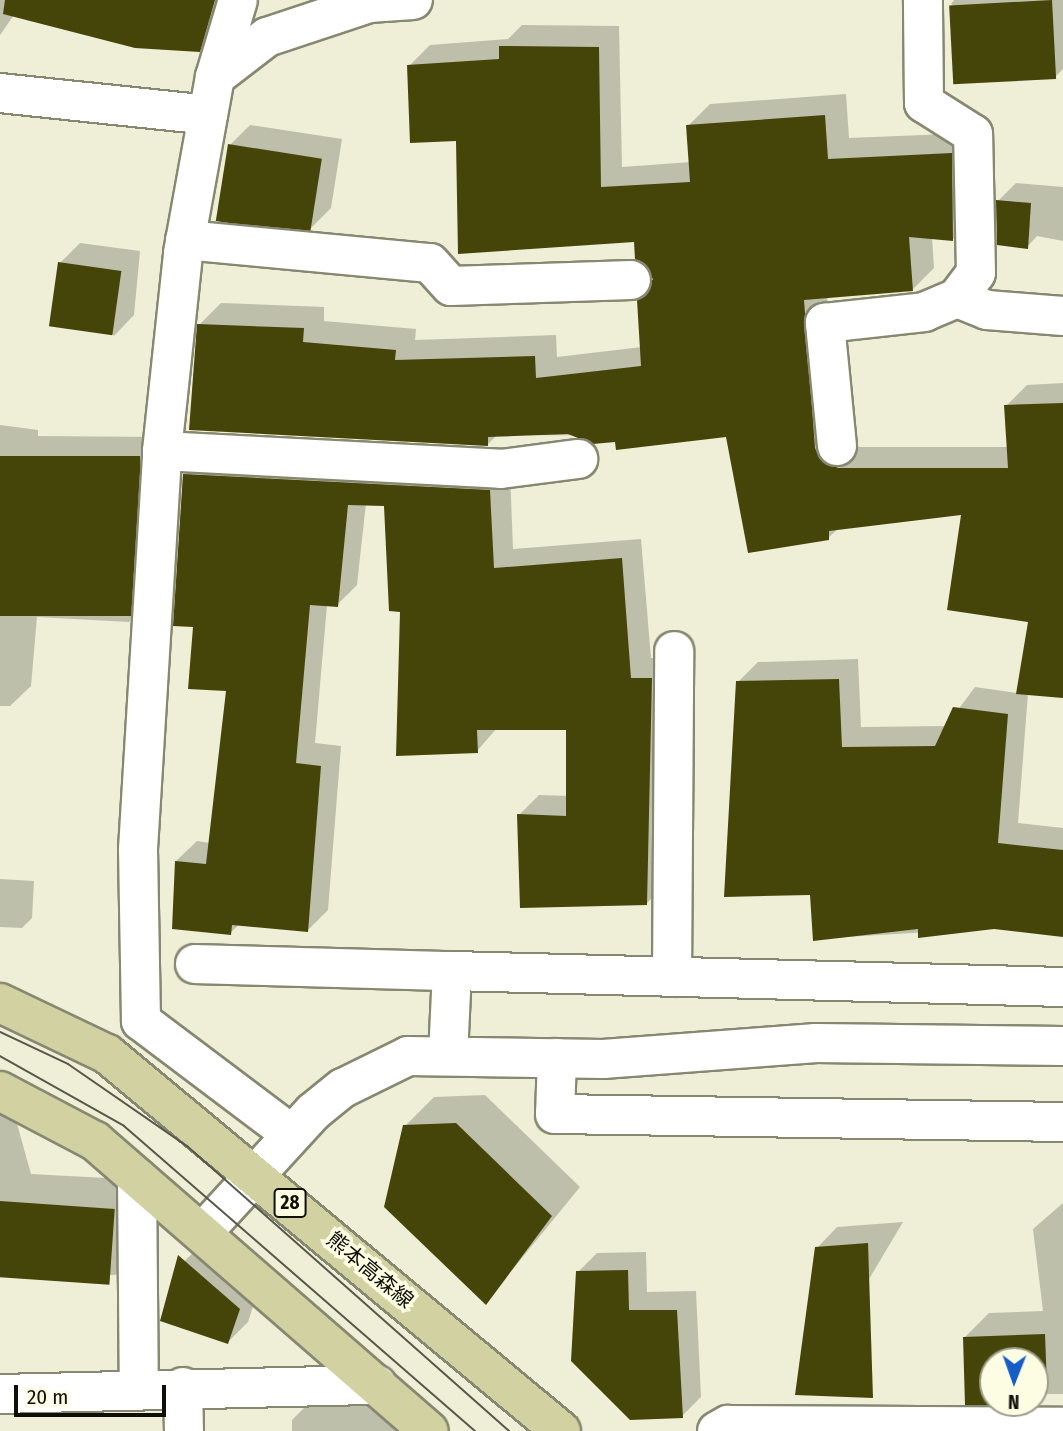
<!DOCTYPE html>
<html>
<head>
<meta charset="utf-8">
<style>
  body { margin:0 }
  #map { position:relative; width:1063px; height:1431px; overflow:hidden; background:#eeefd6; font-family:"Fira Sans Condensed","Noto Sans JP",sans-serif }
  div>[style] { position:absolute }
  .shadow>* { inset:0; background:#0003 }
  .building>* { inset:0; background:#454509; transform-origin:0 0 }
  .roads { filter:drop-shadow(2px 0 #878871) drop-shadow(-2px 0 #878871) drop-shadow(0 2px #878871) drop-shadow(0 -2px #878871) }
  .minor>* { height:38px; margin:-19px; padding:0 19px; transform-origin:19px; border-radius:19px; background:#fff }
  .major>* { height:38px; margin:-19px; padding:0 19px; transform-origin:19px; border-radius:19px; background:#d1d1a1 }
  .tram>* { height:2px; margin:-1px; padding:0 1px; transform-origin:1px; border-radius:1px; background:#57584a }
  span { translate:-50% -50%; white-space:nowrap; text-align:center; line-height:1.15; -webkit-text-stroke:7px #fcfde3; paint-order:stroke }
  .shield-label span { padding:2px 5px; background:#fcfde3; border:2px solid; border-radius:5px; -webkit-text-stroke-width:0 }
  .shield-label { font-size:19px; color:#0f0f07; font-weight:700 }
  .street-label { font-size:21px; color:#0f0f07 }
  .north { position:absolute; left:979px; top:1347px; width:70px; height:70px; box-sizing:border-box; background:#fcfde3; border:2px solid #9d9e8b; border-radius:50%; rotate:181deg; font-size:19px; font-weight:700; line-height:28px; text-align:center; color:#0f0f07 }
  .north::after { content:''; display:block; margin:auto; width:24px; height:32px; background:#155dc7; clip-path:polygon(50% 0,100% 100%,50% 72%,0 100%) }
  .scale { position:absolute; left:14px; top:1385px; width:152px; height:32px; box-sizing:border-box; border:4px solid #0f0f07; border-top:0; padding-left:9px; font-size:21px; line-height:24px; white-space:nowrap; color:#0f0f07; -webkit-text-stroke:5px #fcfde3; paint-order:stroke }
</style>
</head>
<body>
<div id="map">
  <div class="shadow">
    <i style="clip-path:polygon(0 0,232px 0,224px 25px,199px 50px,14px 15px,0 35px)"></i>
    <i style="clip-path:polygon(954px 0,1063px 0,1063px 69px,1055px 77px,951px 4px)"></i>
    <i style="clip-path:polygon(522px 25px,619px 26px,622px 167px,691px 162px,688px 126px,710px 104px,846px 94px,849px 138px,972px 133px,974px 218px,953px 239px,932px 237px,934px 268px,913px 289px,827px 296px,840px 437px,860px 447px,1009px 447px,1006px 406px,1027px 385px,1063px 383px,1063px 696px,1028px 693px,1018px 823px,1063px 828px,1063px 935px,994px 928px,814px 939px,811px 893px,738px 682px,758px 662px,858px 659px,861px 727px,946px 726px,975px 687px,1017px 693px,1030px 621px,963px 513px,839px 528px,828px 538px,728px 436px,497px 435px,487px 445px,199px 325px,221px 303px,324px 307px,324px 321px,416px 329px,415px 340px,556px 335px,557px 357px,642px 347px,655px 278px,636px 241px,457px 139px,409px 66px,430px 45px,508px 39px)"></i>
    <i style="clip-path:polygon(250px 125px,342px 139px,331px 208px,311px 228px,230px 145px)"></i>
    <i style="clip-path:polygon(1016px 183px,1063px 187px,1063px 241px,1037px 236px,1027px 247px,998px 201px)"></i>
    <i style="clip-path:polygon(80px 243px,140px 251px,134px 315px,114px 336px,60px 263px)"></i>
    <i style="clip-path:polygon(0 425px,38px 430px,38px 436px,159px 437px,149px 602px,129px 622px,37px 617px,31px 686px,10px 706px,0 706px)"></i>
    <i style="clip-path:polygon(205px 454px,510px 471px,513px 549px,641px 539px,651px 658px,672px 659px,667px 883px,646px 904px,519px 815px,539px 795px,568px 796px,567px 729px,497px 728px,477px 751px,402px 610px,386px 504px,366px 503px,357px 585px,337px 605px,327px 605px,315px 743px,341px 746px,328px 910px,308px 930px,240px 924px,230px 933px,176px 861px,197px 841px,210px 843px,228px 690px,195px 626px,184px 475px)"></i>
    <i style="clip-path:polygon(0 879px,34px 881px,32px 918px,22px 928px,0 927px)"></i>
    <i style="clip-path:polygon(485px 1095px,580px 1187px,486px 1302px,405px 1126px,434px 1097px)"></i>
    <i style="clip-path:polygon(0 1102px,11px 1102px,31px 1174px,143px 1180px,144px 1247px,115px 1275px,0 1275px)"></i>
    <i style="clip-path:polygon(1063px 1203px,1063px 1394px,1044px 1394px,1035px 1403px,999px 1403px,1035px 1403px,1035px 1361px,993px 1361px,993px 1403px,965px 1337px,989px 1313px,1043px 1311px,1033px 1229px)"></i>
    <i style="clip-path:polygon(903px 1222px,816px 1368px,817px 1248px,837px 1227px)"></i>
    <i style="clip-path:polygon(196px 1250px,259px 1288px,248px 1322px,228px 1342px,175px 1270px)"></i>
    <i style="clip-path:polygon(646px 1252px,647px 1292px,696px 1291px,701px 1397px,682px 1416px,578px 1272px,597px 1253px)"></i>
    <i style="clip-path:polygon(312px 1400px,376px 1404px,413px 1431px,292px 1431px,292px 1420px)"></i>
  </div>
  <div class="building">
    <i style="clip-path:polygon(5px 0,215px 0,200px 52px,135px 48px,3px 14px)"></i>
    <i style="left:1052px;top:0;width:79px;height:103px;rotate:87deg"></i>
    <i style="clip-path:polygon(499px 46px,599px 47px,601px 187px,690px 182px,686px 125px,825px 115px,828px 159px,952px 153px,953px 241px,909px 237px,913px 291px,804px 300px,815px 448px,820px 459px,838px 468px,1008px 468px,1004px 405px,1063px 403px,1063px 698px,1016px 694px,1028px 622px,947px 610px,961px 515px,829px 531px,829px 540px,748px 553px,726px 437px,616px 450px,615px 442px,593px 444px,568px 434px,488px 437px,488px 446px,189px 430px,197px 324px,304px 328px,303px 342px,396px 350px,395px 360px,535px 356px,536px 378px,641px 366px,637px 300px,653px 279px,635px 259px,634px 242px,458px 254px,456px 141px,410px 143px,407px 65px,499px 59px)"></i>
    <i style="left:228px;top:144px;width:95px;height:78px;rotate:9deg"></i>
    <i style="clip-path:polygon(996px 200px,1031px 203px,1028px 249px,997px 245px)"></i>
    <i style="left:58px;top:262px;width:64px;height:65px;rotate:8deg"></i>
    <i style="left:0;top:456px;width:140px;height:160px"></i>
    <i style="clip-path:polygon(183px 474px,490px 490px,494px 568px,622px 558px,631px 678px,652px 678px,647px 905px,520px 908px,517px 814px,566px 816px,566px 730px,477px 730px,478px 753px,396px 756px,400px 612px,389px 611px,384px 506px,348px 505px,338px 607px,310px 605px,296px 763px,321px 766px,308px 932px,232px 925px,231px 935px,172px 929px,175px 861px,206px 864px,226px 691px,188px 689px,193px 627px,173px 626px)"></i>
    <i style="clip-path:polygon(839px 679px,842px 747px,935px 746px,953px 707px,1008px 714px,998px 843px,1063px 850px,1063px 937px,994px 929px,918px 938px,918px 929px,813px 941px,810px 895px,724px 897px,736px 681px)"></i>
    <i style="clip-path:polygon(456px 1123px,552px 1216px,486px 1305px,384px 1207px,403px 1125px)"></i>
    <i style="left:0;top:1201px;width:115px;height:76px;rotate:4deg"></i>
    <i style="clip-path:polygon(868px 1243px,873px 1398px,795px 1395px,815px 1247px)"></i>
    <i style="clip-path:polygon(178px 1255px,240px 1309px,228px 1344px,160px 1321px)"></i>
    <i style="clip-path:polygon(628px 1270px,629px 1310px,677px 1310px,683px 1418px,630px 1420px,571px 1361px,576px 1271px)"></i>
    <i style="clip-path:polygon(1045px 1334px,1047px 1386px,1035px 1387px,1035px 1361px,993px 1361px,993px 1403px,1035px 1403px,1035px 1392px,1036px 1405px,965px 1405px,963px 1337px)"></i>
  </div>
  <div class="roads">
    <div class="minor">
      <i style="left:215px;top:77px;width:80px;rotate:-73.4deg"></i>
      <i style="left:0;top:93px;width:209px;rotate:6deg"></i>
      <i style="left:185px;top:240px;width:246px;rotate:5.4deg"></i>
      <i style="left:430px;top:263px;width:31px;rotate:48deg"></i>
      <i style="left:451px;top:286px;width:180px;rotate:-1.9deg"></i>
      <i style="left:957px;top:298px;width:32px;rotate:22deg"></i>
      <i style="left:987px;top:310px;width:76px;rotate:4.5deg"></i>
      <i style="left:837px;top:446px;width:124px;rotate:-95.6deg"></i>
      <i style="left:825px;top:323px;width:100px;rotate:-6.3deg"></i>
      <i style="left:924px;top:312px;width:36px;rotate:-23deg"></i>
      <i style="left:957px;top:298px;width:31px;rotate:-53deg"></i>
      <i style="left:976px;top:273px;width:139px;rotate:-91.2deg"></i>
      <i style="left:973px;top:134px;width:58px;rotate:-147.7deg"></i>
      <i style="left:924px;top:103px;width:103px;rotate:-90.6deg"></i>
      <i style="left:162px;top:451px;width:339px;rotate:3deg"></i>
      <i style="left:501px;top:469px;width:78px;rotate:-7.4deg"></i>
      <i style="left:195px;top:964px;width:257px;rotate:1.6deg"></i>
      <i style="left:672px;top:977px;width:326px;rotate:-89.6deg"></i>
      <i style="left:448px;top:1056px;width:85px;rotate:-87.3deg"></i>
      <i style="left:452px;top:971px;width:611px;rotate:1.5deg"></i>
      <i style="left:557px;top:1058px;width:56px;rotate:92deg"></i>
      <i style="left:555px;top:1114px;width:508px;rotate:0.9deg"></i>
      <i style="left:291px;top:1134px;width:188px;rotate:-143deg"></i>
      <i style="left:141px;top:1021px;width:172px;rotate:-91deg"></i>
      <i style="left:138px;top:849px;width:399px;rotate:-86.5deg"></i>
      <i style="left:162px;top:451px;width:199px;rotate:-83.9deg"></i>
      <i style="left:183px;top:253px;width:179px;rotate:-79.7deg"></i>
      <i style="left:215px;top:77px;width:66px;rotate:-37.6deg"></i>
      <i style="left:267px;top:37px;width:108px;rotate:-18.4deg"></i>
      <i style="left:369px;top:3px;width:44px;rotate:-3.9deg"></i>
      <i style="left:137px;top:1178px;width:211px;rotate:89.5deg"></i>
      <i style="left:203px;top:1232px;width:163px;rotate:-47.5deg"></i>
      <i style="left:313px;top:1112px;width:38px;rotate:-39deg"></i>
      <i style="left:343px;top:1088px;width:72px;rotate:-26.2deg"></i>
      <i style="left:408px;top:1056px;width:195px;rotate:0.9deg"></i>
      <i style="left:603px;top:1059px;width:214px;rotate:-4.3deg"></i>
      <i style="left:816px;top:1043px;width:247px;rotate:0.7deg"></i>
      <i style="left:183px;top:1387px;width:44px;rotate:88.7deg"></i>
      <i style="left:0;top:1394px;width:377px;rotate:-1.4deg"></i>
      <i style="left:717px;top:1431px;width:13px;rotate:-29deg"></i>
      <i style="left:728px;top:1425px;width:335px;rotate:0.3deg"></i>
    </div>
    <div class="major">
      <i style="left:0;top:1003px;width:119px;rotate:25.5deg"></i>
      <i style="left:107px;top:1054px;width:590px;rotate:39.71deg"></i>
      <i style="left:0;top:1091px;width:107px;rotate:27.8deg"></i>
      <i style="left:95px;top:1141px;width:442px;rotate:41deg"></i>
    </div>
  </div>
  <div class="tram">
    <i style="left:0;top:1032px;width:75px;rotate:25.2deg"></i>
    <i style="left:68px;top:1064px;width:145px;rotate:34.6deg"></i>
    <i style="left:187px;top:1146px;width:430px;rotate:41.5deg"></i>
    <i style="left:0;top:1056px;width:142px;rotate:29.4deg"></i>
    <i style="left:124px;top:1126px;width:465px;rotate:41deg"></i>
  </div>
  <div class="shield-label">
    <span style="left:290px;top:1203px">28</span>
  </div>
  <div class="street-label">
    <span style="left:370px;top:1270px;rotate:40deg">熊本高森線</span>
  </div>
  <div class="north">N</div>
  <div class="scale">20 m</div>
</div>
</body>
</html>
